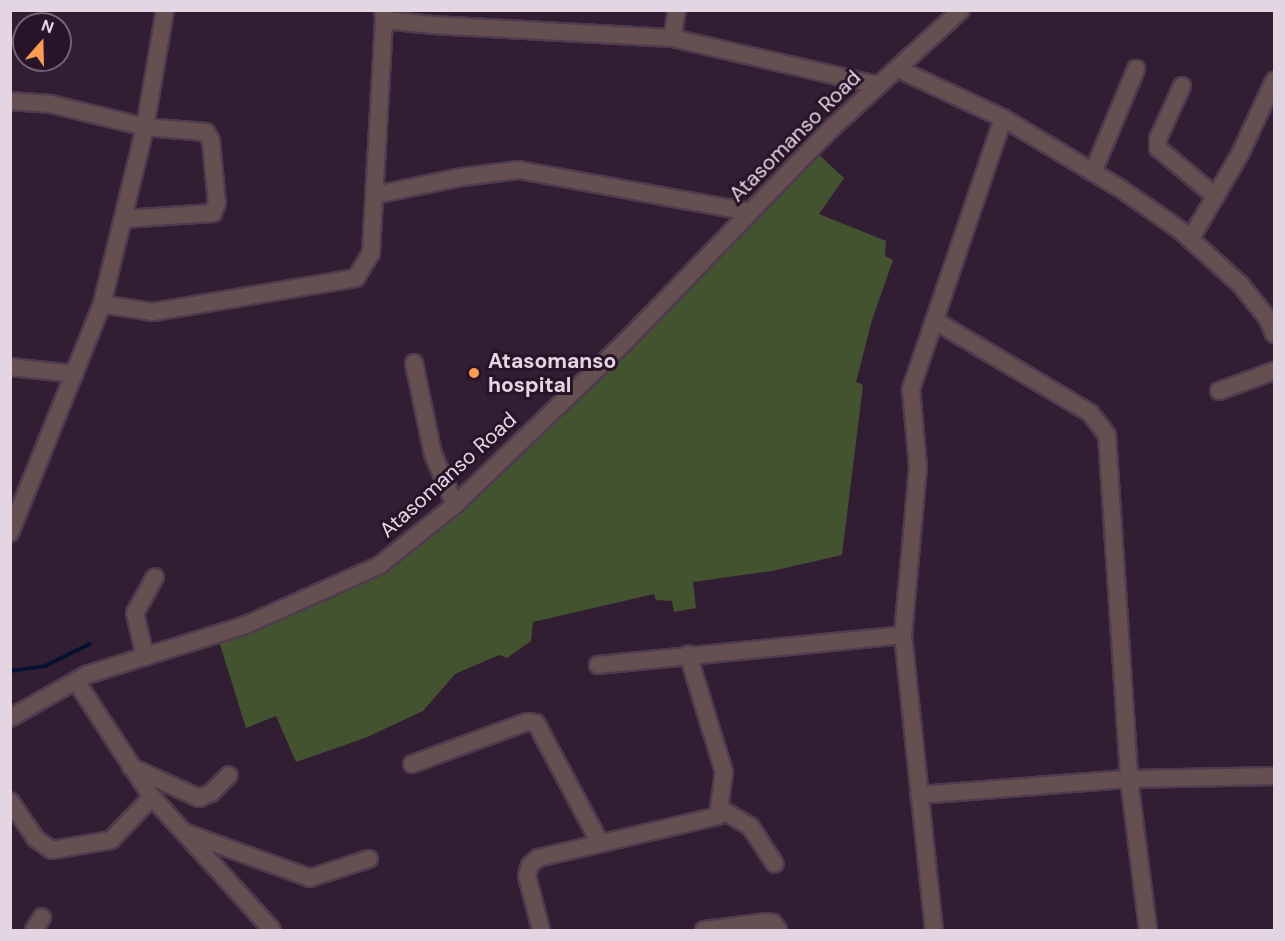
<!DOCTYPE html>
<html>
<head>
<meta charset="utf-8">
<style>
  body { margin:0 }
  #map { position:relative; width:1285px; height:941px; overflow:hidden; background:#321e32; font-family:"DM Sans",sans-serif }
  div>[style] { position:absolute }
  .green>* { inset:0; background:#435330 }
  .stream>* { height:4px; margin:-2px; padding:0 2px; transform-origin:2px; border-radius:2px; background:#041133 }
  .roads { filter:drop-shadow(2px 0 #4e3b4e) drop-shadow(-2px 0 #4e3b4e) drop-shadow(0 2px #4e3b4e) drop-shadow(0 -2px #4e3b4e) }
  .minor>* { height:16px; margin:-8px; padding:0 8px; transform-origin:8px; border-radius:8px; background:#664f51 }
  .dots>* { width:16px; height:16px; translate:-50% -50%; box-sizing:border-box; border:3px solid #281428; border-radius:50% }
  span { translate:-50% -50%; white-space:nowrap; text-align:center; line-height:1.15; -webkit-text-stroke:6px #281428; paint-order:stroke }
  .street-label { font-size:21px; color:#e3d5e2 }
  .poi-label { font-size:21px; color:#e3d5e2; font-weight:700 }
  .left { translate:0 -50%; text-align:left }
  .frame { position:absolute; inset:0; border:12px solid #e3d5e2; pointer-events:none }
  .north { position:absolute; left:12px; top:12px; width:60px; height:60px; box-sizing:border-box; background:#281428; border:2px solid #736172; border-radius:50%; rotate:20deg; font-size:16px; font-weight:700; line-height:24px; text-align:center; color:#e3d5e2 }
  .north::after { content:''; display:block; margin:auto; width:21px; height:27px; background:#fc9d53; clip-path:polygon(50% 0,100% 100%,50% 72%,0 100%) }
</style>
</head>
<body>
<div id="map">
  <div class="green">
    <i style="clip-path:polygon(815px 151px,844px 178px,819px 214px,886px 241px,885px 256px,893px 260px,872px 320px,856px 382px,863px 385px,842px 555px,772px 571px,693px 582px,696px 608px,674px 612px,672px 601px,656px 600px,654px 594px,533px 622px,531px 641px,507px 658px,499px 655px,455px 674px,423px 711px,365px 738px,296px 762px,276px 716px,246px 728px,218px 638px,263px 626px,335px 597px,386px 567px)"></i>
  </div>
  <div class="stream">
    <i style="left:10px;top:671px;width:35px;rotate:-8deg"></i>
    <i style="left:45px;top:666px;width:50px;rotate:-26.1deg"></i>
  </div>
  <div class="roads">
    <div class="minor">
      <i style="left:383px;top:10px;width:10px;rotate:84deg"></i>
      <i style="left:384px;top:20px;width:49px;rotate:5.8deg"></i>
      <i style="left:433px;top:25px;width:239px;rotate:3.1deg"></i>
      <i style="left:672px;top:38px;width:211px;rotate:12.9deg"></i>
      <i style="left:672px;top:38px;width:28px;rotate:-80deg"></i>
      <i style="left:898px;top:69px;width:116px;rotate:25deg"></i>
      <i style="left:1003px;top:118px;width:138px;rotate:31deg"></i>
      <i style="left:1121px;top:189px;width:72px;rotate:34.8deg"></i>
      <i style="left:1180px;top:230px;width:81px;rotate:42deg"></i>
      <i style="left:1240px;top:284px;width:45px;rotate:51.3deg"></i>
      <i style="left:1268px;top:319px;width:16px;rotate:68deg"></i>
      <i style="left:1182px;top:86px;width:58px;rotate:114.4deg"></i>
      <i style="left:1158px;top:139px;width:9px;rotate:90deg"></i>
      <i style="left:1158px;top:148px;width:75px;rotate:40.1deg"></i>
      <i style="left:10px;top:101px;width:41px;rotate:4.2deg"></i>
      <i style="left:51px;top:104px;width:97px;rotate:13.7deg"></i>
      <i style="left:145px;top:127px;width:61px;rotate:4.7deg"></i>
      <i style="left:206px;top:132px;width:10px;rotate:61deg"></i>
      <i style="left:211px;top:141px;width:62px;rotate:84.5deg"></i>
      <i style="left:217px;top:203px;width:11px;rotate:112deg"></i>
      <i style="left:213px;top:213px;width:90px;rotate:176.2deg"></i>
      <i style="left:1093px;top:172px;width:112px;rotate:-67.3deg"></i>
      <i style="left:375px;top:195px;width:89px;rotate:-11.7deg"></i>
      <i style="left:462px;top:177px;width:57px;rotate:-7deg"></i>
      <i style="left:519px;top:170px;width:235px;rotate:10.3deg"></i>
      <i style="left:1191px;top:238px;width:97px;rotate:-59.7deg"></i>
      <i style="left:1240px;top:154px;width:81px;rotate:-65deg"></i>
      <i style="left:102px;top:304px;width:52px;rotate:8.9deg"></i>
      <i style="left:153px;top:312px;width:206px;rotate:-9.5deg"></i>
      <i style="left:356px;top:278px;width:29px;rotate:-59deg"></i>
      <i style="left:371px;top:253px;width:233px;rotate:-86.8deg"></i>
      <i style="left:937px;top:322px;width:178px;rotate:30.7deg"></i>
      <i style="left:1090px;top:413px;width:28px;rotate:52deg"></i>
      <i style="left:1107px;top:435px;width:345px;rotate:86.3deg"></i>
      <i style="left:1129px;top:779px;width:152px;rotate:82.8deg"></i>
      <i style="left:414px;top:363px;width:93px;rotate:78.2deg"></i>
      <i style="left:433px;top:454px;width:56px;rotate:66.7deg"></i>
      <i style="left:10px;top:367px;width:65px;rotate:6.1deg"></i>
      <i style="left:1219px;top:391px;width:59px;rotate:-20deg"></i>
      <i style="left:10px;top:533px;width:247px;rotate:-68.1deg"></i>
      <i style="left:102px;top:304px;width:182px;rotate:-76.3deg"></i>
      <i style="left:145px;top:127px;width:119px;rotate:-80.3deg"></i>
      <i style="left:145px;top:657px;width:45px;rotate:-102.8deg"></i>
      <i style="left:135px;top:613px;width:41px;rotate:-60.9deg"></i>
      <i style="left:598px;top:665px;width:306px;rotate:-5.6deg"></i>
      <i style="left:76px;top:681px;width:139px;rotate:56.8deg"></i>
      <i style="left:152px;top:797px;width:179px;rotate:47.9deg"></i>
      <i style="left:10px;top:718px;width:87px;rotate:-29.5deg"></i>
      <i style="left:86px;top:675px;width:168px;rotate:-17.4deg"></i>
      <i style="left:246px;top:625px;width:147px;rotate:-24.1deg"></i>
      <i style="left:380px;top:565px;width:96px;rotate:-38.7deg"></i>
      <i style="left:455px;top:505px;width:237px;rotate:-43.8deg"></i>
      <i style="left:626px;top:341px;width:298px;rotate:-46deg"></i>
      <i style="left:833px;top:127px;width:173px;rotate:-42.4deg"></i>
      <i style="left:412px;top:764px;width:122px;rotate:-20.1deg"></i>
      <i style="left:527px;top:722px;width:9px;rotate:6deg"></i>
      <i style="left:536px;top:723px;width:136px;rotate:61.9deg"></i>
      <i style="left:131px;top:767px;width:75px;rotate:24.5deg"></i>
      <i style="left:199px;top:798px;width:13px;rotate:-23deg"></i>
      <i style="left:211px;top:793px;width:25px;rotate:-45deg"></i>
      <i style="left:919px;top:795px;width:211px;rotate:-4.4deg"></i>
      <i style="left:1129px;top:779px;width:145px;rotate:-1.2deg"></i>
      <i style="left:10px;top:801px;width:46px;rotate:55.6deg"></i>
      <i style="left:36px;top:839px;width:19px;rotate:35deg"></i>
      <i style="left:52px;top:850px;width:60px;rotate:-9.6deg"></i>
      <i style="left:111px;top:840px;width:59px;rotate:-46.4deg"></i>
      <i style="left:722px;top:810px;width:32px;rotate:30deg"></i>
      <i style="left:750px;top:826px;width:45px;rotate:56.7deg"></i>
      <i style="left:186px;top:833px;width:132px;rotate:19.9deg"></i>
      <i style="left:310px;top:878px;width:62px;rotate:-17.9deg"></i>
      <i style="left:34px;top:930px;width:15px;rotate:-58deg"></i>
      <i style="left:541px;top:930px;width:56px;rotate:-104.5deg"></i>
      <i style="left:527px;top:876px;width:11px;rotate:-75deg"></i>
      <i style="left:530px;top:865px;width:11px;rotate:-41deg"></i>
      <i style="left:538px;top:858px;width:185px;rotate:-13.1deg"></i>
      <i style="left:718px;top:816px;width:44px;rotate:-82.2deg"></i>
      <i style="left:724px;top:772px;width:123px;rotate:-107deg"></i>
      <i style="left:704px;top:930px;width:63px;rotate:-7.4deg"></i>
      <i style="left:766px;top:922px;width:7px;rotate:8deg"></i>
      <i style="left:773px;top:923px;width:9px;rotate:54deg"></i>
      <i style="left:934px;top:930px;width:297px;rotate:-96deg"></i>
      <i style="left:903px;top:635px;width:169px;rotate:-84.9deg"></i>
      <i style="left:918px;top:467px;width:78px;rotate:-95.1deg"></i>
      <i style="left:911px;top:389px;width:286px;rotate:-71.2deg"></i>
    </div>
  </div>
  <div class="dots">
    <i style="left:474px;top:373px;background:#fc9d53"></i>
  </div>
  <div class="street-label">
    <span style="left:795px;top:136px;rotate:-45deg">Atasomanso Road</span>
    <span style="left:448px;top:475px;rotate:-42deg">Atasomanso Road</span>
  </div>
  <div class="poi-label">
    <span class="left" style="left:488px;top:373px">Atasomanso<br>hospital</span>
  </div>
  <div class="frame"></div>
  <div class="north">N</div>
</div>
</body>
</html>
